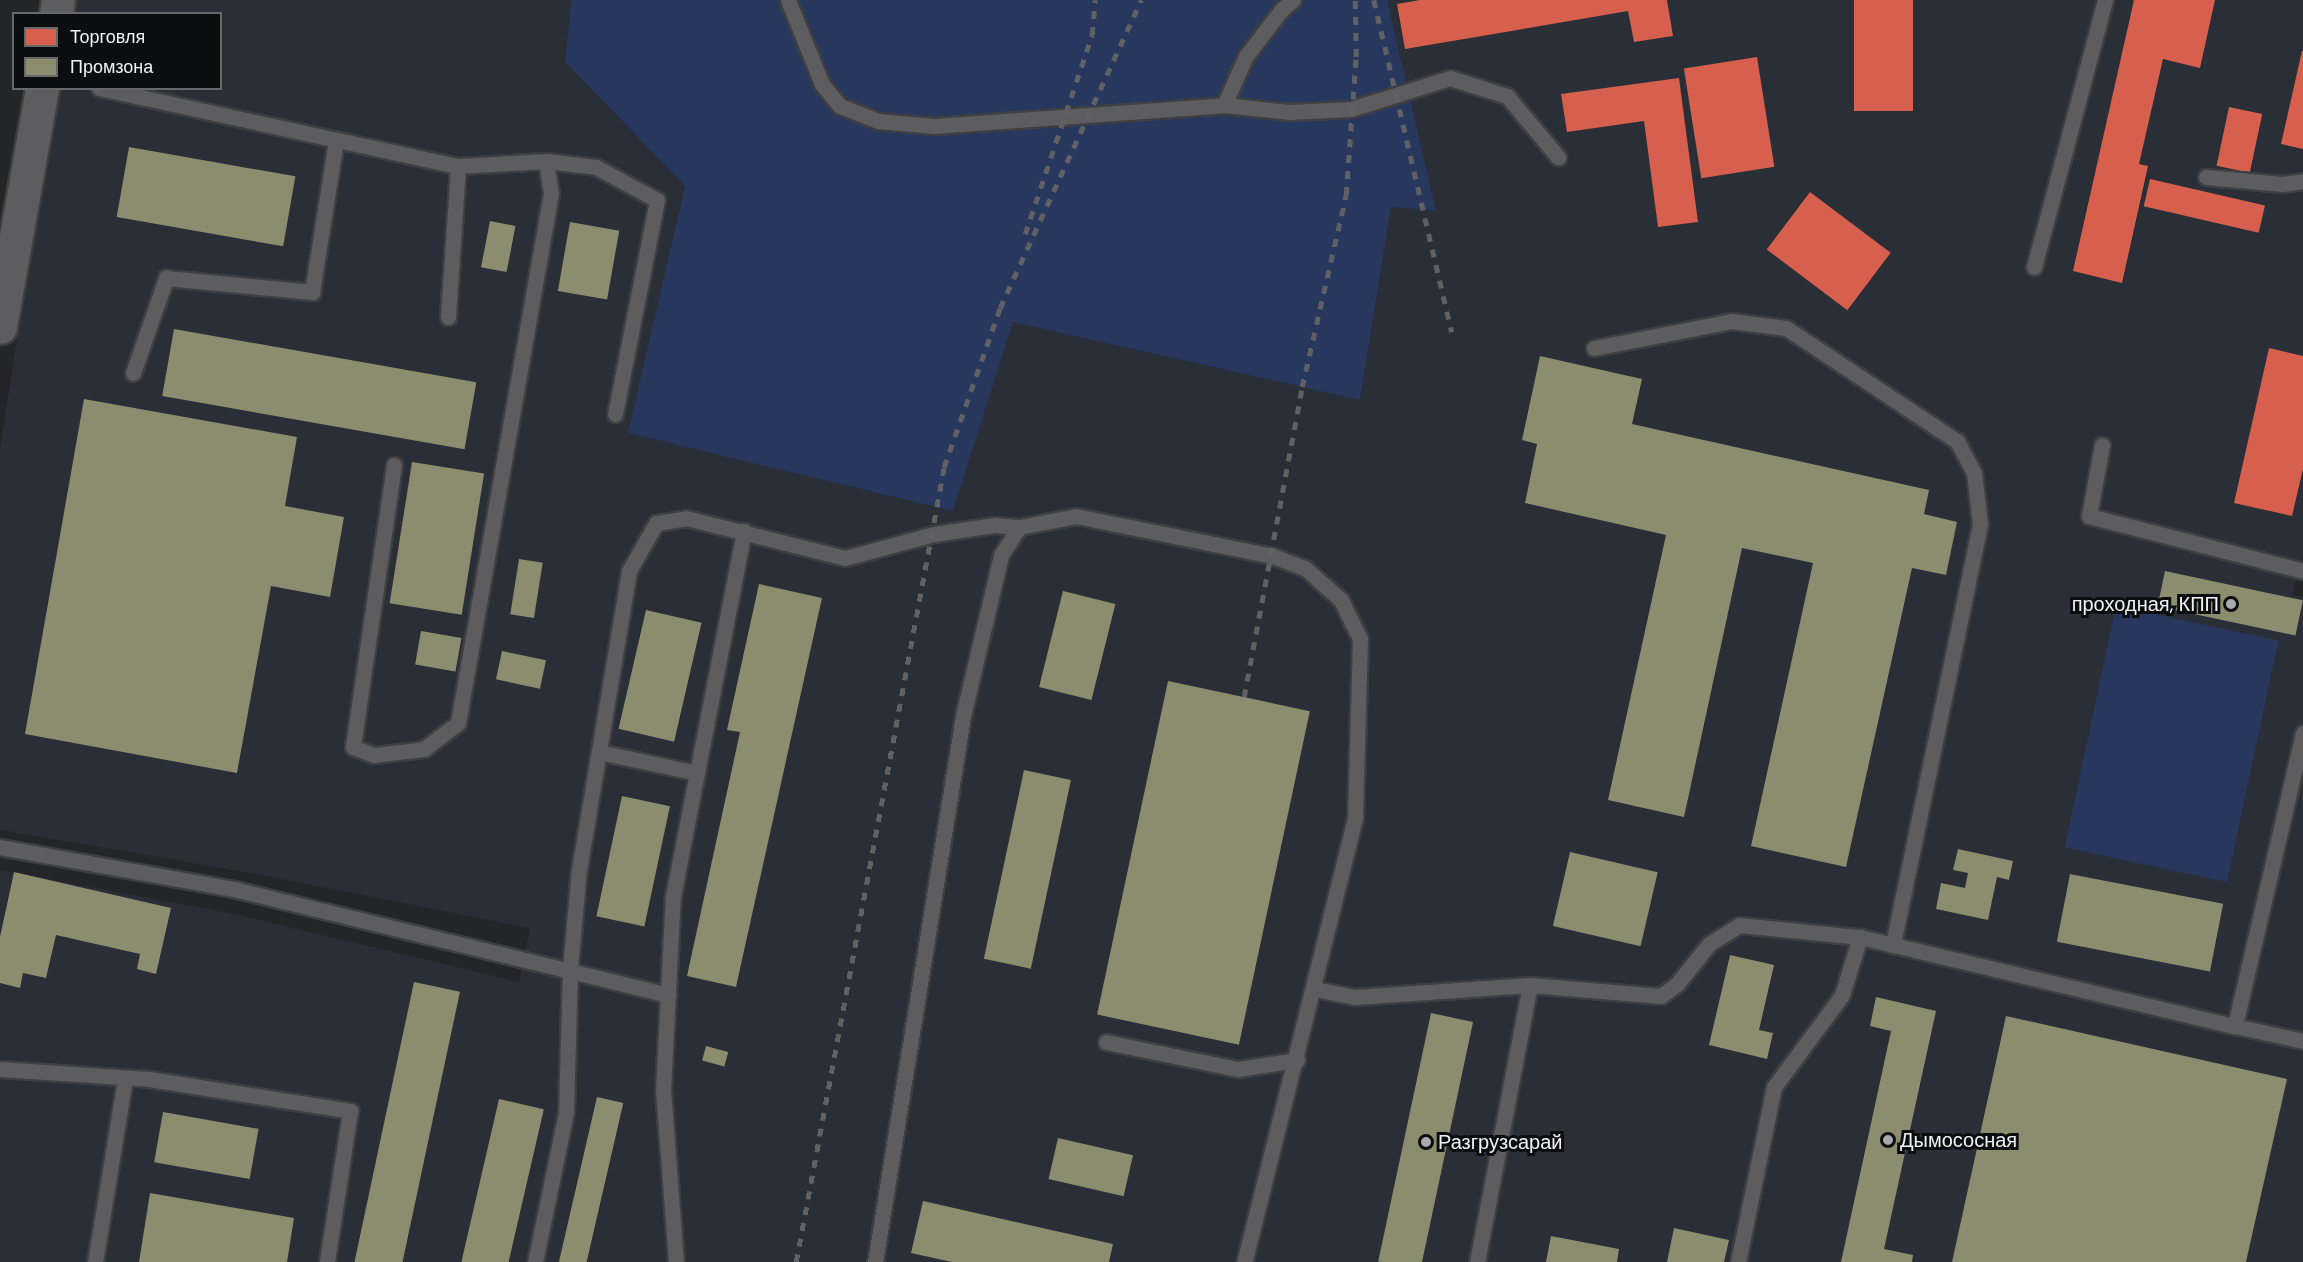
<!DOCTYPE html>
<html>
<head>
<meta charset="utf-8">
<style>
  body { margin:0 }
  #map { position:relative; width:2303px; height:1262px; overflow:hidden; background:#232528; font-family:"DM Sans",sans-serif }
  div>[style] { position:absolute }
  .built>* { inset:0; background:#2a2e37 }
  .green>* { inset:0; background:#28375d; transform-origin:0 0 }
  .shops>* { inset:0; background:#d6604d; transform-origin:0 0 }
  .industry>* { inset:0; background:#8c8c6e; transform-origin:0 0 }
  .roads { filter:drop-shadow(2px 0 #3e3f42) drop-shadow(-2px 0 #3e3f42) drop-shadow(0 2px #3e3f42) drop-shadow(0 -2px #3e3f42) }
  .service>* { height:15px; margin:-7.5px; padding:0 7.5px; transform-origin:7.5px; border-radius:7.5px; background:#5d5d5f }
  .tertiary>* { height:33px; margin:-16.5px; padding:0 16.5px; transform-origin:16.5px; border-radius:16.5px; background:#5d5d5f }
  .rail>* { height:4.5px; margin-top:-2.25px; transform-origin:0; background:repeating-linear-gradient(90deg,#606164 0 8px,transparent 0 16px) }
  .dots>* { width:16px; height:16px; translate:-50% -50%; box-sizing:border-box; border:3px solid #0c0d0f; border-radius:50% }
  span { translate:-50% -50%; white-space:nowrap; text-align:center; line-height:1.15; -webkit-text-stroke:6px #0c0d0f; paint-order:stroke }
  .poi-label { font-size:20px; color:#eff1f4 }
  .right { translate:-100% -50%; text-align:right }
  .left { translate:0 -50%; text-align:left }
  .legend { position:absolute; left:12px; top:12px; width:210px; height:78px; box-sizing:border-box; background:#0c0d0f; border:2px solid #67686b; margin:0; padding:8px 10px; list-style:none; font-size:18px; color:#eff1f4 }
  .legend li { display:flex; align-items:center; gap:12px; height:30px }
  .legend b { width:30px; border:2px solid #67686b }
</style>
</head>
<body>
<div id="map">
  <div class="built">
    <i style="clip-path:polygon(74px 0,571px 0,565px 62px,685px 186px,629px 433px,953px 511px,1013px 322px,1360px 400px,1391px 207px,1435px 211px,1387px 0,2303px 0,2303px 554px,2292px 595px,2303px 597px,2303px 1262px,0 1262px,0 870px,234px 914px,519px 982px,530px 928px,246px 872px,0 830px,0 449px,56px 89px,220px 88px,220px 14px,71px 13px)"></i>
  </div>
  <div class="green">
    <i style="clip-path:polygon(571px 0,1387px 0,1436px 211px,1391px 207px,1360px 400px,1013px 322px,953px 511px,628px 433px,685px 186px,565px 62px)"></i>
    <i style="left:2116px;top:606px;width:166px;height:247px;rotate:12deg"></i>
  </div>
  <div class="shops">
    <i style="clip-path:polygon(1420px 0,1667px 0,1673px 36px,1634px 42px,1628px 11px,1405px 49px,1397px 4px)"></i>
    <i style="left:1854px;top:0;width:59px;height:111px"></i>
    <i style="clip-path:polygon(2134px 0,2215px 0,2200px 68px,2163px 59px,2139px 164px,2148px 166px,2122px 283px,2073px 271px)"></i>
    <i style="clip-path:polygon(2302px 51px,2303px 51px,2303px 149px,2281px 144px)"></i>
    <i style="left:1757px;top:57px;width:111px;height:74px;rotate:81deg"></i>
    <i style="clip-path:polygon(1679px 78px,1698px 222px,1658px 227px,1644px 121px,1567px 132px,1561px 94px)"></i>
    <i style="left:2229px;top:107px;width:34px;height:60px;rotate:12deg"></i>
    <i style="left:2150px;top:179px;width:118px;height:28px;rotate:13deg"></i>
    <i style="left:1810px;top:192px;width:101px;height:72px;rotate:37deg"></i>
    <i style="clip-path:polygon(2269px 348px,2303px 356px,2303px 469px,2292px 516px,2234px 503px)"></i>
  </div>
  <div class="industry">
    <i style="left:129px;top:147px;width:169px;height:71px;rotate:10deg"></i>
    <i style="left:490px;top:221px;width:26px;height:47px;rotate:11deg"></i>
    <i style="left:570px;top:222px;width:50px;height:70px;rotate:10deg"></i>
    <i style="left:174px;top:329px;width:307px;height:68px;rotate:10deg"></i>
    <i style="clip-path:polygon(1540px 356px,1642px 379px,1632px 424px,1929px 490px,1924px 514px,1957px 522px,1946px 575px,1912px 568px,1846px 867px,1751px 846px,1813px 563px,1742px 548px,1684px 817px,1608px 800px,1666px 535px,1525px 503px,1537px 444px,1522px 440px)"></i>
    <i style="clip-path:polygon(84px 399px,297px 437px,285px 506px,344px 517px,330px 597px,271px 586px,237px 773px,25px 734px)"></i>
    <i style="left:412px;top:462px;width:73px;height:143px;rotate:9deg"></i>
    <i style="left:519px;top:559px;width:24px;height:56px;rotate:9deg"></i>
    <i style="left:2165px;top:571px;width:141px;height:36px;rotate:12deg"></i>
    <i style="clip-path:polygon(759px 584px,822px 598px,736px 987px,687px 976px,740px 732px,727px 730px)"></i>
    <i style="left:1063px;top:591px;width:54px;height:99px;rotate:14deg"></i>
    <i style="left:646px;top:610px;width:57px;height:122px;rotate:13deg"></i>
    <i style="left:421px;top:631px;width:41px;height:34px;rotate:10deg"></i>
    <i style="left:502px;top:651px;width:45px;height:29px;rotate:12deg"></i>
    <i style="left:1168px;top:681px;width:145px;height:341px;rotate:12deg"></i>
    <i style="left:1024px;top:770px;width:48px;height:193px;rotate:12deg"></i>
    <i style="left:622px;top:796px;width:49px;height:123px;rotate:12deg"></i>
    <i style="clip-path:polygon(1958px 849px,2013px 861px,2009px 880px,1997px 877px,1988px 920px,1936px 909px,1941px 883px,1965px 888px,1968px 873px,1953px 870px)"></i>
    <i style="left:1570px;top:852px;width:90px;height:76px;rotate:13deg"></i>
    <i style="clip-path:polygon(14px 872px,171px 908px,156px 974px,137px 969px,140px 954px,56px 935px,46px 978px,23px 973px,20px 988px,0 983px,0 937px)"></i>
    <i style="left:2070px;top:874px;width:156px;height:69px;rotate:11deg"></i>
    <i style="clip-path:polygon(1730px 955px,1774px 965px,1759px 1030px,1773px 1033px,1767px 1059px,1709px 1045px)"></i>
    <i style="left:414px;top:982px;width:47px;height:286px;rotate:12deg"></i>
    <i style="clip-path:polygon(1876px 997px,1936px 1011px,1884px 1249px,1913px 1255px,1912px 1262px,1841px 1262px,1891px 1031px,1870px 1026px)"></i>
    <i style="left:1431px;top:1013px;width:43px;height:254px;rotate:12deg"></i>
    <i style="clip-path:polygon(2006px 1016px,2287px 1079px,2246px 1262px,1952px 1262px)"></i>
    <i style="left:706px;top:1046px;width:23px;height:15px;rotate:15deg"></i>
    <i style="left:597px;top:1097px;width:27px;height:169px;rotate:13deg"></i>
    <i style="left:499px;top:1099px;width:46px;height:167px;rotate:13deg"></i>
    <i style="left:163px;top:1112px;width:97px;height:51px;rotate:10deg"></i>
    <i style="left:1058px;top:1138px;width:77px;height:42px;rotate:13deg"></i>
    <i style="clip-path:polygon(150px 1193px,294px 1218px,287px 1262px,139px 1262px)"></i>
    <i style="clip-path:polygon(923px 1201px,1113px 1244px,1109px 1262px,952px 1262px,911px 1253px)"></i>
    <i style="clip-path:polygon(1674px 1228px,1729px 1240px,1724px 1262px,1667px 1262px)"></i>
    <i style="clip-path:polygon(1551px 1236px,1619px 1249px,1617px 1262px,1546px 1262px)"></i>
  </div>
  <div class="roads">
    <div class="service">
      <i style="left:788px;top:0;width:91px;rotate:68deg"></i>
      <i style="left:822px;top:84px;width:28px;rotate:51deg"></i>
      <i style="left:840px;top:106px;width:41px;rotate:21.5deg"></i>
      <i style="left:878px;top:121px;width:56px;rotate:5.1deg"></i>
      <i style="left:934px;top:126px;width:291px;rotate:-4.1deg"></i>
      <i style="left:1224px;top:105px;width:65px;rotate:6.1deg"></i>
      <i style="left:1289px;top:112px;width:62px;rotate:-2.8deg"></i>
      <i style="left:1351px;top:109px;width:104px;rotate:-17.4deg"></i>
      <i style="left:1450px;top:78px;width:60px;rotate:17.5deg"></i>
      <i style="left:1507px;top:96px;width:80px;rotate:50.1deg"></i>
      <i style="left:99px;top:88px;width:367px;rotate:12.3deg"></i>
      <i style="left:458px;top:166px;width:88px;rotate:-3.3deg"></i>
      <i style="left:546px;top:161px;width:50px;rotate:6.8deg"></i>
      <i style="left:596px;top:167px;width:69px;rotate:28.4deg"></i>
      <i style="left:657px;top:200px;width:218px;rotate:101.1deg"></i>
      <i style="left:1224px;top:105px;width:54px;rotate:-65.8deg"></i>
      <i style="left:1246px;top:56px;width:59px;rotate:-52.5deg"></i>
      <i style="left:1282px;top:9px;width:14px;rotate:-39deg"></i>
      <i style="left:2206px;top:177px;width:76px;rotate:5.3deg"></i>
      <i style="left:2282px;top:184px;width:21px;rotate:-8deg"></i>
      <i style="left:2034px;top:267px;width:276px;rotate:-75.1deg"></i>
      <i style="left:448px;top:317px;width:151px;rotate:-86.2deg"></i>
      <i style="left:1594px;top:348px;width:140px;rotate:-11.1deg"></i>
      <i style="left:1731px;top:321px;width:55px;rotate:7.3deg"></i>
      <i style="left:1786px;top:328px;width:205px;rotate:33.5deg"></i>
      <i style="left:1957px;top:441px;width:36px;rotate:62deg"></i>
      <i style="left:1974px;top:473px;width:51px;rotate:83.3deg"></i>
      <i style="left:1980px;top:524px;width:430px;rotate:101.7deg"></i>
      <i style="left:133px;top:373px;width:101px;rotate:-70.8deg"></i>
      <i style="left:166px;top:278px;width:147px;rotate:5.5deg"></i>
      <i style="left:312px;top:292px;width:154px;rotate:-81deg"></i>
      <i style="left:2102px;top:445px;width:72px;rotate:100.4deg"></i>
      <i style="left:2089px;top:516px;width:221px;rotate:14.4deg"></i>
      <i style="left:394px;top:465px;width:285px;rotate:98.3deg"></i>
      <i style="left:353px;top:747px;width:22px;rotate:21deg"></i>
      <i style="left:374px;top:755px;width:50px;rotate:-6.8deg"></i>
      <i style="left:424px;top:749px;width:43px;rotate:-37.4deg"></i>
      <i style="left:458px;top:723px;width:538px;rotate:-80.05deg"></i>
      <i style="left:551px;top:193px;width:32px;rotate:-99deg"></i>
      <i style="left:2303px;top:733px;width:301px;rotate:103.1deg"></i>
      <i style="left:2235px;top:1026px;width:70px;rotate:12.4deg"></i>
      <i style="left:599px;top:752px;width:100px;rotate:12.1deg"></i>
      <i style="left:0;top:847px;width:242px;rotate:10.2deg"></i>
      <i style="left:238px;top:890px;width:443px;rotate:13.7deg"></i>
      <i style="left:1315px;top:989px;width:41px;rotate:11.3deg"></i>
      <i style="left:1355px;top:997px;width:175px;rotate:-3.9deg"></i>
      <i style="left:1530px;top:985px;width:131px;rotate:4.8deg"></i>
      <i style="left:1661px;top:996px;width:20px;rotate:-37deg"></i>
      <i style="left:1677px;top:984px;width:51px;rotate:-51.3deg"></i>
      <i style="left:1709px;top:944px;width:36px;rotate:-32deg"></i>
      <i style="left:1739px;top:925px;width:122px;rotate:5.7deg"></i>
      <i style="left:1860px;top:937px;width:385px;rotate:13.4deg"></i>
      <i style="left:1106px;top:1042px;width:135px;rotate:11.6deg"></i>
      <i style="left:1238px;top:1069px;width:60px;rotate:-8.7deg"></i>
      <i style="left:0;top:1069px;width:149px;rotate:3.8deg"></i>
      <i style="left:149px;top:1079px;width:204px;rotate:9deg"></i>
      <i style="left:350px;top:1111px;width:153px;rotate:98.7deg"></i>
      <i style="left:95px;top:1262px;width:186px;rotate:-80.7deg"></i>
      <i style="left:535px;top:1262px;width:153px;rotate:-78.3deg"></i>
      <i style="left:566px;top:1112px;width:144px;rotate:-88.4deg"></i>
      <i style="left:570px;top:968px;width:98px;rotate:-84.8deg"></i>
      <i style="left:579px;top:870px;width:303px;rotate:-80.5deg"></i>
      <i style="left:629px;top:571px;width:55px;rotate:-60.6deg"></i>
      <i style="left:656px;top:523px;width:30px;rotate:-9deg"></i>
      <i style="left:686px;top:518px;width:164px;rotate:14.1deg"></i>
      <i style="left:845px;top:558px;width:92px;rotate:-15.1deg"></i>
      <i style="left:934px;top:534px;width:62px;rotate:-8.4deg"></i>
      <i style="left:995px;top:525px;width:24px;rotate:5deg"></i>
      <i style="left:1019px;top:527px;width:58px;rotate:-10.9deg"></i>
      <i style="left:1076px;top:516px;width:201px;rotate:11.5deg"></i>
      <i style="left:1273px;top:556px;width:34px;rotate:21deg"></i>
      <i style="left:1305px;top:568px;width:48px;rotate:41.6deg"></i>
      <i style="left:1341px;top:600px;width:43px;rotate:64deg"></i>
      <i style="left:1360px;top:639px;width:179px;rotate:91.6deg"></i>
      <i style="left:1355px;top:818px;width:458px;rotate:104deg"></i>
      <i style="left:676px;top:1262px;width:171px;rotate:-94.3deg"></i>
      <i style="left:663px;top:1091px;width:195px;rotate:-87.1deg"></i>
      <i style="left:673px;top:896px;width:372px;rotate:-79deg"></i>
      <i style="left:875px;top:1262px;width:553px;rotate:-80.84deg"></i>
      <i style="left:963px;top:716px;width:165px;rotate:-76.7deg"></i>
      <i style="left:1001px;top:555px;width:33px;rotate:-57deg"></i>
      <i style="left:1477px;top:1262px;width:282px;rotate:-79.2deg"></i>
      <i style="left:1738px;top:1262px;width:179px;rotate:-78.4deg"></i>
      <i style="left:1774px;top:1087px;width:114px;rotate:-53.5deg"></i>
      <i style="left:1842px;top:995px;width:61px;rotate:-72.8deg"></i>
    </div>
    <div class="tertiary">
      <i style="left:56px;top:14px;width:14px;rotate:-82deg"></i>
      <i style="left:0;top:327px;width:243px;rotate:-80deg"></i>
    </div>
  </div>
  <div class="rail">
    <i style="left:1374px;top:0;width:341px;rotate:76.8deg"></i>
    <i style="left:1025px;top:234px;width:210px;rotate:-71.4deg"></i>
    <i style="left:1092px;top:35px;width:35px;rotate:-85deg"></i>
    <i style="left:1244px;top:697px;width:315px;rotate:-79.4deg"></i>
    <i style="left:1302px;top:387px;width:197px;rotate:-77.1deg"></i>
    <i style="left:1346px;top:195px;width:138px;rotate:-85.9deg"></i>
    <i style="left:1356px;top:57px;width:57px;rotate:-91deg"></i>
    <i style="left:796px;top:1262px;width:809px;rotate:-79.45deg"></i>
    <i style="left:944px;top:467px;width:169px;rotate:-70.6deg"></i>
    <i style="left:1000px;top:308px;width:339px;rotate:-65.4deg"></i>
  </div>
  <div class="dots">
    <i style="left:2231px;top:604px;background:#a8aaad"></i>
    <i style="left:1888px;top:1140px;background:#a8aaad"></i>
    <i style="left:1426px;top:1142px;background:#a8aaad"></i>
  </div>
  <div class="poi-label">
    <span class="right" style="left:2219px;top:604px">проходная, КПП</span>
    <span class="left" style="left:1900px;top:1140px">Дымососная</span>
    <span class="left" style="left:1438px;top:1142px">Разгрузсарай</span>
  </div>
  <ul class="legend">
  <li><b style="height:16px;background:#d6604d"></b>Торговля</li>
  <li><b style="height:16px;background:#8c8c6e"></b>Промзона</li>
  </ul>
</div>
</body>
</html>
